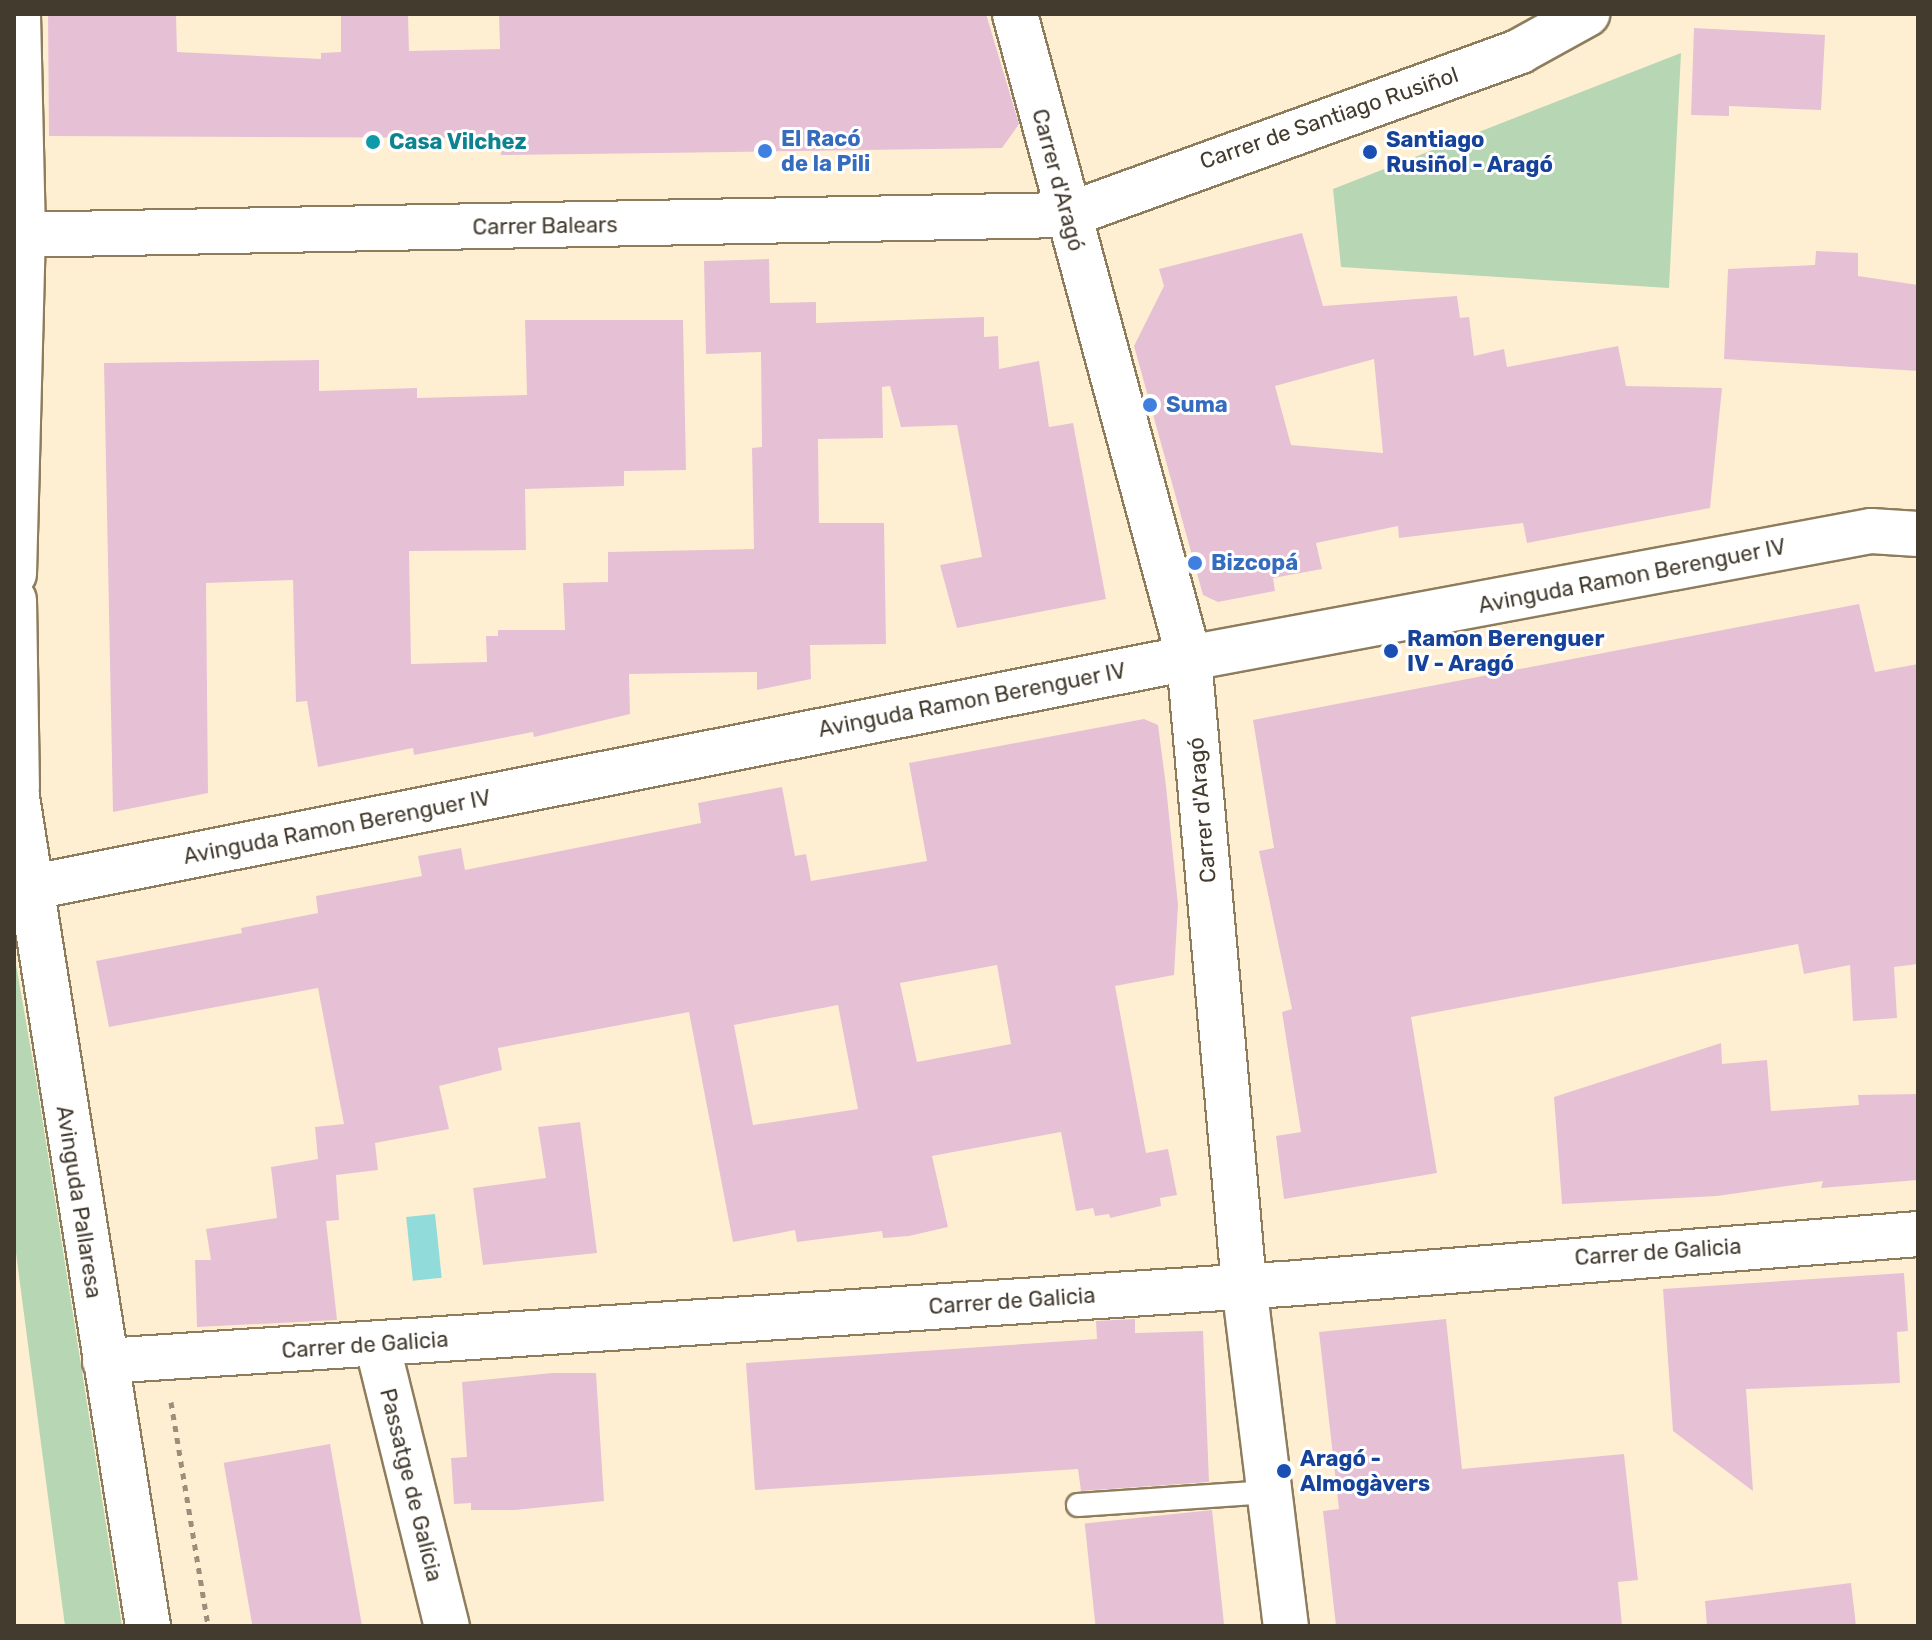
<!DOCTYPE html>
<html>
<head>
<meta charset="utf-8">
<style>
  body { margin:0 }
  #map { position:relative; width:1932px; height:1640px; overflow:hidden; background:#feefd3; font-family:Rubik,sans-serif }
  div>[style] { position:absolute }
  .green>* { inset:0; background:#b7d7b4 }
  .water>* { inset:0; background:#91dcdb; transform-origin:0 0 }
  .building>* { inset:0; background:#e6c1d5; transform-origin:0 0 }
  .path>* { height:5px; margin-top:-2.5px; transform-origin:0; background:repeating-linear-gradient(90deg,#9b8f7b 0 6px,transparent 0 12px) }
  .roads { filter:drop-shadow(2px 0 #8e7d5d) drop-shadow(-2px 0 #8e7d5d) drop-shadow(0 2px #8e7d5d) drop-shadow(0 -2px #8e7d5d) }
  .service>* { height:22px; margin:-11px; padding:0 11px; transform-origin:11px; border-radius:11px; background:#fff }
  .minor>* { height:44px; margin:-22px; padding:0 22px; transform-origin:22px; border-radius:22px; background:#fff }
  .tertiary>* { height:44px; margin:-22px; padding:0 22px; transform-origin:22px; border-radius:22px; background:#fff }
  .dots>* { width:22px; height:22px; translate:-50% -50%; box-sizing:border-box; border:4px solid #fff; border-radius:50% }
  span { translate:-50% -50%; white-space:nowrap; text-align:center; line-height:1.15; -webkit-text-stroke:6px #fff; paint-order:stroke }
  .street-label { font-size:22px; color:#433b2e }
  .shop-label { font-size:22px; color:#366cbe; font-weight:700 }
  .left { translate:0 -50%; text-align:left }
  .transit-label { font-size:22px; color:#164399; font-weight:700 }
  .culture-label { font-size:22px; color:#0d838f; font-weight:700 }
  .frame { position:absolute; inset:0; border:16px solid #433b2e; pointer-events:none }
</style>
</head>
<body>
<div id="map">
  <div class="green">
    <i style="clip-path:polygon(1681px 53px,1669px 288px,1341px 267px,1333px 189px)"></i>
    <i style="clip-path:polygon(14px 953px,36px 1079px,122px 1626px,65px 1626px,14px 1238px)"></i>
  </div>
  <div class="water">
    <i style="left:435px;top:1214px;width:64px;height:29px;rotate:84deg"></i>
  </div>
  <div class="building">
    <i style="clip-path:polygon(48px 14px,176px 14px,177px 52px,321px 59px,321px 53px,341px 52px,341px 14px,408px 14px,409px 51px,500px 49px,499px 14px,986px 14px,1019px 124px,1002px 148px,659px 153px,501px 155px,501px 138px,49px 136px)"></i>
    <i style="clip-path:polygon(1694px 28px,1825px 35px,1821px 110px,1729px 106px,1729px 116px,1691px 115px)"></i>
    <i style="clip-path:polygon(evenodd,1302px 233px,1323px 306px,1457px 296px,1460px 318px,1469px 317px,1474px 356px,1504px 349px,1507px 367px,1618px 346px,1626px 386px,1722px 388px,1710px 508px,1527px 543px,1523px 523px,1399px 538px,1398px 526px,1316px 543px,1322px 569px,1273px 578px,1275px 591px,1218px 602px,1203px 595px,1134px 346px,1164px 286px,1159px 269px,1302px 233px,1374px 359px,1383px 453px,1291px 445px,1275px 386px,1374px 359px)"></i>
    <i style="clip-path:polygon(1816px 251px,1858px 253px,1858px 276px,1918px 285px,1918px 371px,1724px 359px,1728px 269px,1815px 265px)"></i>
    <i style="clip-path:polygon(769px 259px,770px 303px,816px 302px,816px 323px,984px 317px,984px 337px,998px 336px,999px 369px,1039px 361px,1049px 427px,1073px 423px,1106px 599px,957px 628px,940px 565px,982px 557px,957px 425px,901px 427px,890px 386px,882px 387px,883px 438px,818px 439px,819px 523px,884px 523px,886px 644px,810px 645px,811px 679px,757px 690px,757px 672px,629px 674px,630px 714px,534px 737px,533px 732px,414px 755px,413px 748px,318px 767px,307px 701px,296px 702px,293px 580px,206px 583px,208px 793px,113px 812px,104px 363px,319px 360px,319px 391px,417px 388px,417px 398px,527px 395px,525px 320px,683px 320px,686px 470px,624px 471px,624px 486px,525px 489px,526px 550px,409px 551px,411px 664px,487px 662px,486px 636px,498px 636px,498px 630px,565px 630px,563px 583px,608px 582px,608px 552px,754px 549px,752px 448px,762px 447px,761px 352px,706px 354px,704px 261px)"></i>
    <i style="clip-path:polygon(1859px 604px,1875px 672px,1918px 664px,1918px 964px,1894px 967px,1897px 1018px,1853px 1021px,1850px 965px,1804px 974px,1798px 944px,1411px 1017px,1437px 1173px,1284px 1199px,1276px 1136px,1301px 1132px,1282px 1012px,1292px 1009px,1259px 851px,1274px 848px,1253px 720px)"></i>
    <i style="clip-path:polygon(evenodd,1144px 719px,1158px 725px,1166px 786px,1178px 905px,1174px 975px,1115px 986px,1146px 1153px,1168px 1149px,1177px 1195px,1160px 1198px,1161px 1206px,1110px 1218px,1109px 1214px,1095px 1216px,1093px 1208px,1076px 1211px,1061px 1132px,932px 1156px,948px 1227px,909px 1236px,883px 1238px,882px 1231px,797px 1242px,795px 1230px,733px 1242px,689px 1012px,498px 1048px,502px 1070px,439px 1086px,449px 1129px,375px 1143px,378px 1170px,336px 1175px,339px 1220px,326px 1221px,337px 1320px,197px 1327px,195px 1260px,211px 1260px,206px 1229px,277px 1218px,271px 1167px,318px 1159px,315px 1127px,344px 1124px,318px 988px,109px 1027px,96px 961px,242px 933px,241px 928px,318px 913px,316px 896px,422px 876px,418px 856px,461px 848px,465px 870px,701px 823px,698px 803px,782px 787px,795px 856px,806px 854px,811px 881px,927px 861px,909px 763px,1144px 719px,997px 965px,1011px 1044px,917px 1062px,900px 983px,997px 965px,1144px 719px,838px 1005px,858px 1109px,753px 1125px,734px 1025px,838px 1005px)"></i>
    <i style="clip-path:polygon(1721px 1043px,1722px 1064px,1767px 1060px,1771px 1111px,1859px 1105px,1858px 1095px,1918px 1094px,1918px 1180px,1821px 1188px,1823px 1181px,1717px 1196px,1562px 1204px,1554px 1097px)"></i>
    <i style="clip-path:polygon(580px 1122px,597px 1253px,483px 1265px,473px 1188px,546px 1178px,538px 1127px)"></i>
    <i style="clip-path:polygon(1904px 1273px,1908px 1331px,1897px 1332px,1900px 1383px,1746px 1389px,1753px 1491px,1673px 1431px,1663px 1289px)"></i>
    <i style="clip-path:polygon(1135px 1319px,1135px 1333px,1203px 1331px,1209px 1482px,1081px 1491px,1078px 1469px,755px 1490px,746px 1363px,1097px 1339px,1096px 1321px)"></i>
    <i style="clip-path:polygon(1446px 1319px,1462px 1469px,1624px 1454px,1638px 1580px,1618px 1582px,1622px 1626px,1336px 1626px,1323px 1511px,1339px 1509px,1319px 1332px)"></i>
    <i style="clip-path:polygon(552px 1373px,596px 1373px,604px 1501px,515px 1510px,471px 1510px,471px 1503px,454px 1504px,451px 1458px,467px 1457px,462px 1382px)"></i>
    <i style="left:330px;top:1444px;width:185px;height:108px;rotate:80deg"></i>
    <i style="left:1212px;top:1510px;width:117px;height:128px;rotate:84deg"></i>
    <i style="clip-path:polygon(1851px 1583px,1856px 1626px,1707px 1626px,1705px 1601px)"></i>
  </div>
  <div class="path">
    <i style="left:171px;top:1402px;width:227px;rotate:80.6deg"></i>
  </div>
  <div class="roads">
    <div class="service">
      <i style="left:1078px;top:1505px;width:191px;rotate:-3.9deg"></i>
    </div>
    <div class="minor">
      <i style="left:1015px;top:14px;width:667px;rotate:74.88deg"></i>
      <i style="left:1189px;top:658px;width:629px;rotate:84.99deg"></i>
      <i style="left:1244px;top:1285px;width:344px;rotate:83deg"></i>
      <i style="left:14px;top:235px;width:1054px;rotate:-1.09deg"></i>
      <i style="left:1068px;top:215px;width:481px;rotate:-19.9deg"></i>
      <i style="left:1520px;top:51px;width:77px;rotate:-28.9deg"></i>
      <i style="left:14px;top:574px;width:339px;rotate:-88.5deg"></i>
      <i style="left:23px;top:235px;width:221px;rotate:-91.3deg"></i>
      <i style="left:14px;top:600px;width:188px;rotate:89.1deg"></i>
      <i style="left:28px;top:888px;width:1184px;rotate:-11.21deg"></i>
      <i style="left:1189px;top:658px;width:694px;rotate:-10.55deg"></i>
      <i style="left:1871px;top:531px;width:47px;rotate:3.7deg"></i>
      <i style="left:377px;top:1344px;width:291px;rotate:76.1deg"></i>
      <i style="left:105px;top:1361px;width:1195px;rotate:-3.74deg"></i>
      <i style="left:1297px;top:1283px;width:623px;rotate:-4.51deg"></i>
    </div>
    <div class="tertiary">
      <i style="left:14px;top:778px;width:859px;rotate:81.02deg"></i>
    </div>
  </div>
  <div class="dots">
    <i style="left:373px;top:142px;background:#0f9aa8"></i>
    <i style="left:765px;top:151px;background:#3f7fe0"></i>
    <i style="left:1370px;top:152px;background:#1a4fb4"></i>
    <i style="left:1150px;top:405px;background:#3f7fe0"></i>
    <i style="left:1195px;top:563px;background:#3f7fe0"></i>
    <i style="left:1391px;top:651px;background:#1a4fb4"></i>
    <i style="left:1284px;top:1471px;background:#1a4fb4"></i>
  </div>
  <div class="street-label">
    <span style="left:1329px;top:118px;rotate:-19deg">Carrer de Santiago Rusiñol</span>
    <span style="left:1058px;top:180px;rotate:75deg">Carrer d'Aragó</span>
    <span style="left:545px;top:226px;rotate:-1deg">Carrer Balears</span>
    <span style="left:1632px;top:576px;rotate:-11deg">Avinguda Ramon Berenguer IV</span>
    <span style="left:972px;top:700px;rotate:-11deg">Avinguda Ramon Berenguer IV</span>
    <span style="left:1202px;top:810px;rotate:-95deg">Carrer d'Aragó</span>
    <span style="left:337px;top:827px;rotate:-11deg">Avinguda Ramon Berenguer IV</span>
    <span style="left:79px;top:1202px;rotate:81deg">Avinguda Pallaresa</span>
    <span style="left:1658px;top:1252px;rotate:-4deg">Carrer de Galicia</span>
    <span style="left:1012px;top:1301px;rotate:-4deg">Carrer de Galicia</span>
    <span style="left:365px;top:1345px;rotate:-4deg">Carrer de Galicia</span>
    <span style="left:411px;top:1485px;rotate:76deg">Passatge de Galícia</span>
  </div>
  <div class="shop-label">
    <span class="left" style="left:781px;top:151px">El Racó<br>de la Pili</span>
    <span class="left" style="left:1166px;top:405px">Suma</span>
    <span class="left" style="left:1211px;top:563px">Bizcopá</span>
  </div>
  <div class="transit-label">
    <span class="left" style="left:1386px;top:152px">Santiago<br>Rusiñol - Aragó</span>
    <span class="left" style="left:1407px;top:651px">Ramon Berenguer<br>IV - Aragó</span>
    <span class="left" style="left:1300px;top:1471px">Aragó -<br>Almogàvers</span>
  </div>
  <div class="culture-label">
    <span class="left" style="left:389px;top:142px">Casa Vilchez</span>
  </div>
  <div class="frame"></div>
</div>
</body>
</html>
